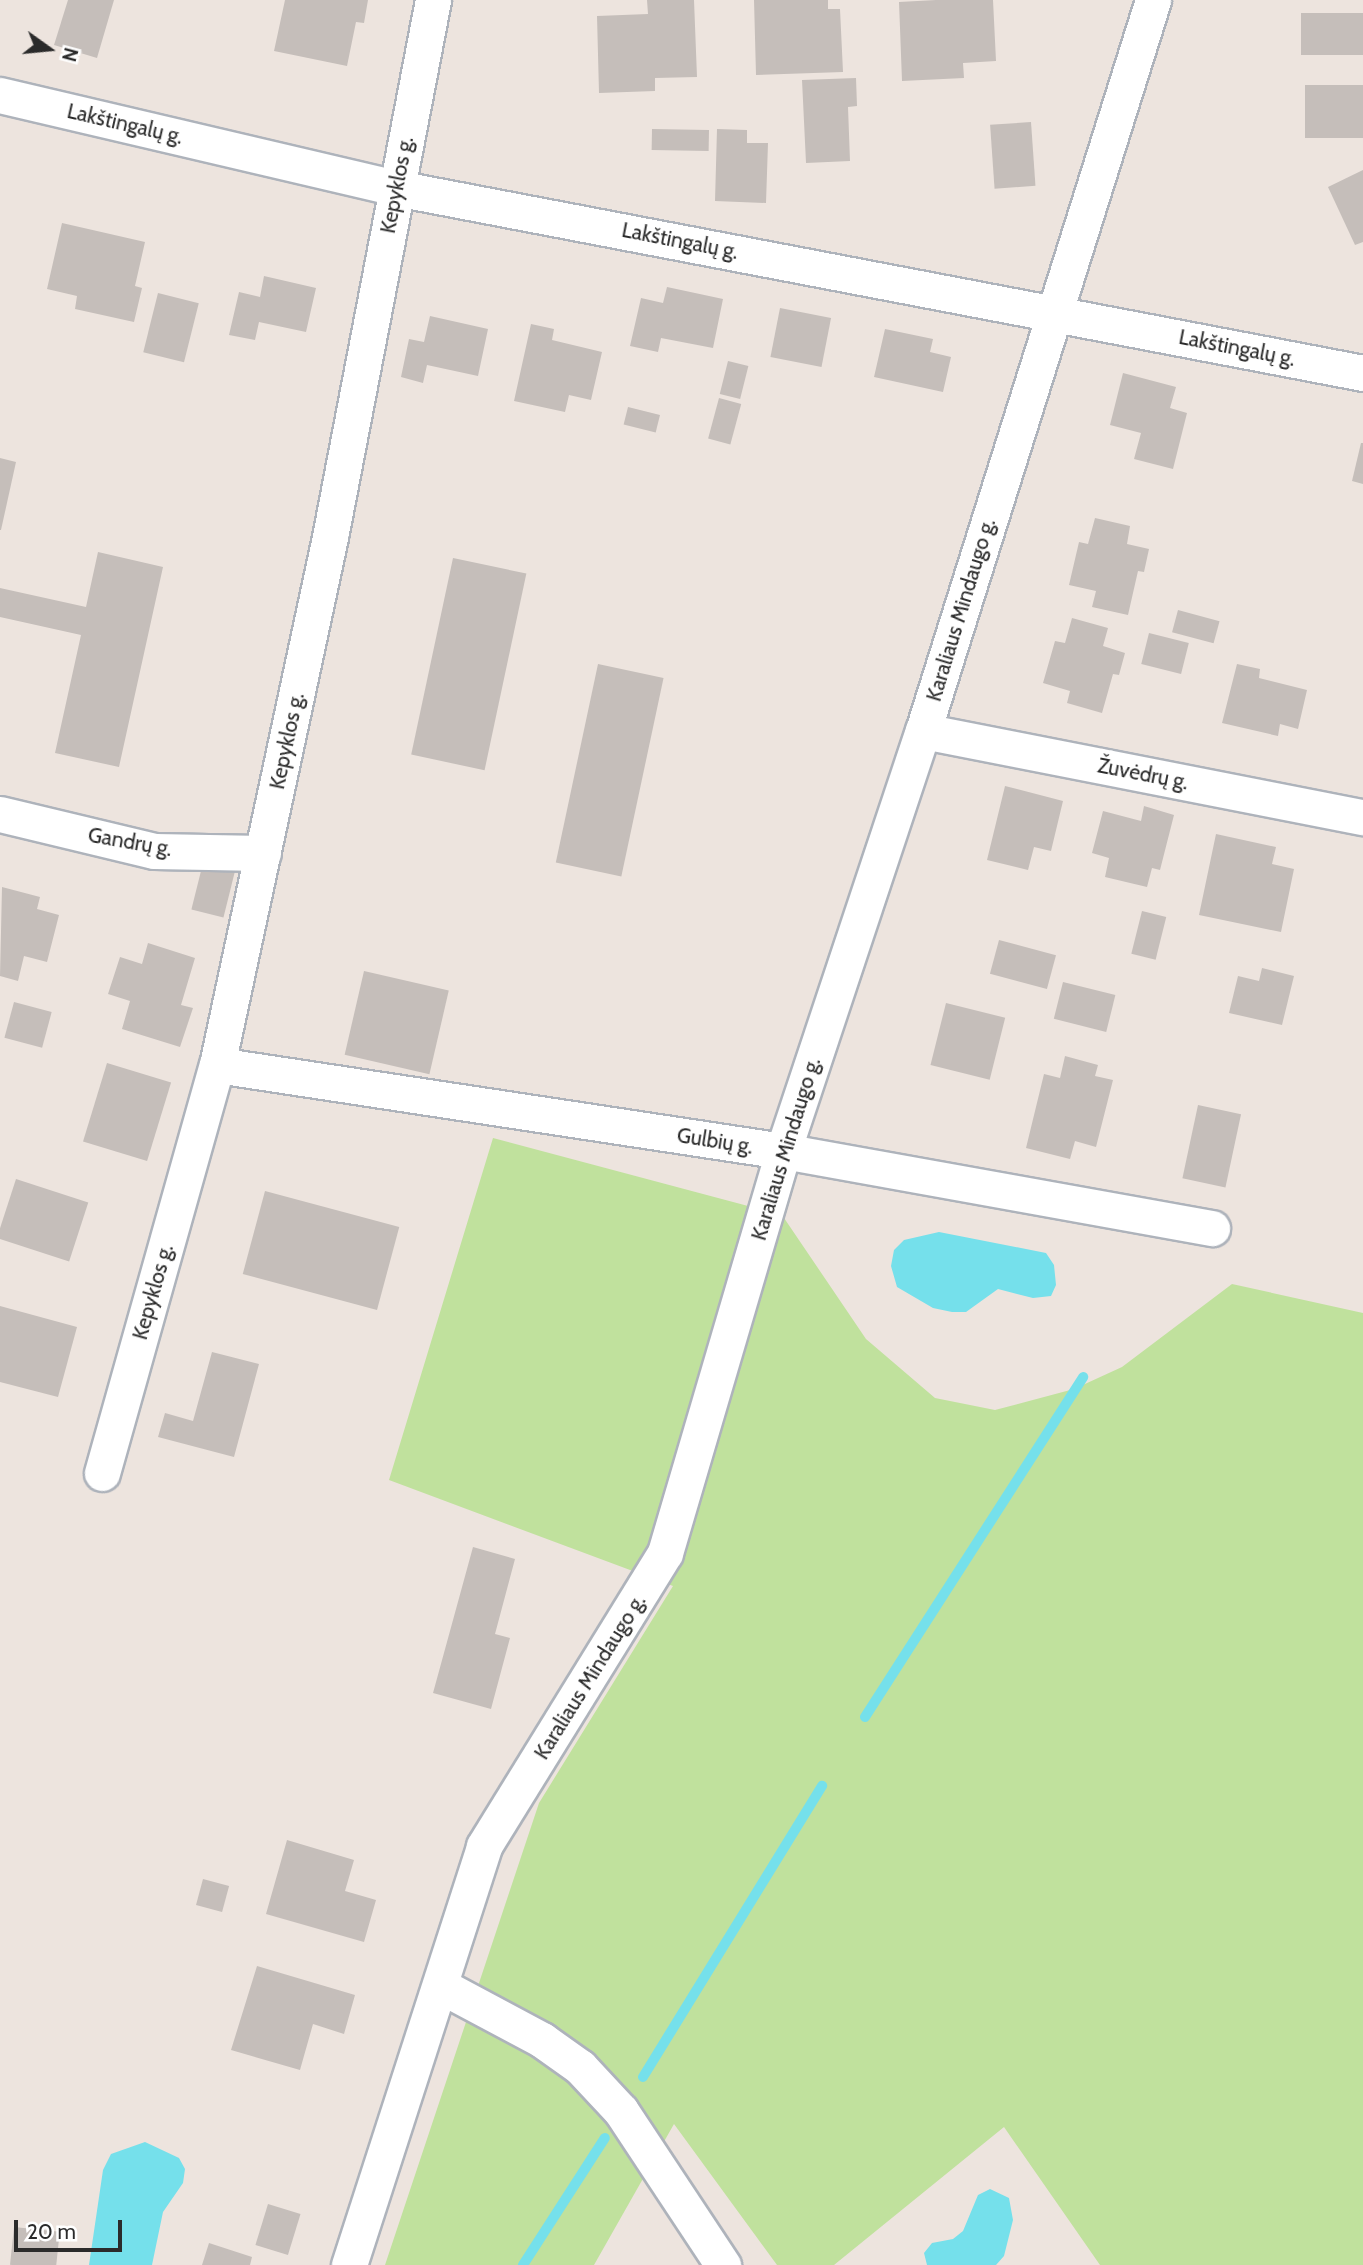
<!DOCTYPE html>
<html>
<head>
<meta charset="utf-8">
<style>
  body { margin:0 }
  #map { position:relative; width:1363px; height:2265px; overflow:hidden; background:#ede4de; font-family:Cabin,sans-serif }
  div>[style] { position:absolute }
  .green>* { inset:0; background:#c0e19d }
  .water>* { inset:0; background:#75e0eb }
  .stream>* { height:10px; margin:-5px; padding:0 5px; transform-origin:5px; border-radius:5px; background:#75e0eb }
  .building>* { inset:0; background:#c5beba; transform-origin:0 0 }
  .roads { filter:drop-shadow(2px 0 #aeb3bb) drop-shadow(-2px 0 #aeb3bb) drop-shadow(0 2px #aeb3bb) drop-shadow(0 -2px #aeb3bb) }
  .street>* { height:35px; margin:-17.5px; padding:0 17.5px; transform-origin:17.5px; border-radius:17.5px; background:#fff }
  span { translate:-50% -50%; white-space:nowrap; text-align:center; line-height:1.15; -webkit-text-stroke:6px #fff; paint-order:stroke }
  .street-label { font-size:21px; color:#2b2b2b }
  .north { position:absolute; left:14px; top:14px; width:70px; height:70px; -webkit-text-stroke:5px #fff; paint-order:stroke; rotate:105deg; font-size:19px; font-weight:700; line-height:28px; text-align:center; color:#2b2b2b }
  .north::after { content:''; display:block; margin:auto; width:24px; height:32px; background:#2b2b2b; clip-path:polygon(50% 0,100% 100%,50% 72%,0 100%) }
  .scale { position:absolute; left:14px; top:2220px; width:108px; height:32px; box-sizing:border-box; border:4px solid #2b2b2b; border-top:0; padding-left:9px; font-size:21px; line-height:24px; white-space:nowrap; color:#2b2b2b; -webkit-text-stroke:5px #fff; paint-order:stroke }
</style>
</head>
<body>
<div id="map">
  <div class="green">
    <i style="clip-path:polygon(493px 1138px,782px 1215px,866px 1339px,935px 1398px,995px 1410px,1074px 1389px,1122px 1367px,1232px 1284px,1363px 1313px,1363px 2265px,1100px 2265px,1004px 2127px,834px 2265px,777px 2265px,674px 2124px,594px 2265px,385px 2265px,539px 1803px,673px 1586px,389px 1480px)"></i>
  </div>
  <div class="water">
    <i style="clip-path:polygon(939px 1232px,1046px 1253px,1054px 1265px,1056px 1285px,1051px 1296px,1033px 1298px,998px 1289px,966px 1312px,952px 1312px,933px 1308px,897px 1287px,891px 1266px,894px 1250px,904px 1240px)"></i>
    <i style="clip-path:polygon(145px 2142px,179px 2158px,185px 2169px,183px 2183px,163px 2212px,152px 2265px,89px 2265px,103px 2170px,111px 2154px)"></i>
    <i style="clip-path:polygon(990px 2189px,1009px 2198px,1013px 2220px,1004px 2256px,996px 2265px,927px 2265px,924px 2253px,932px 2243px,953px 2239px,963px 2231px,978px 2195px)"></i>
  </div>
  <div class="stream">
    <i style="left:865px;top:1717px;width:404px;rotate:-57.3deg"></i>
    <i style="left:643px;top:2077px;width:342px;rotate:-58.4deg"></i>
    <i style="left:523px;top:2265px;width:151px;rotate:-57.2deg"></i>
  </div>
  <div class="building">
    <i style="clip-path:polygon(68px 0,114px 0,97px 58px,54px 45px)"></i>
    <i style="clip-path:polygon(285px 0,368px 0,364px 23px,356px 22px,347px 66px,274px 51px)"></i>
    <i style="clip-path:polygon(647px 0,694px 0,697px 77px,655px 78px,655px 91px,599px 93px,597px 16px,648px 14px)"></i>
    <i style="clip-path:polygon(754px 0,828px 0,828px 9px,840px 9px,843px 72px,756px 75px)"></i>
    <i style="clip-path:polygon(936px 0,993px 0,996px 61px,963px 63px,964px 78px,902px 81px,899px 2px)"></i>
    <i style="left:1363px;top:13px;width:42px;height:62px;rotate:90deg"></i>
    <i style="clip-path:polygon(856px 78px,857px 106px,848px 107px,850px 161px,806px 163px,802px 80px)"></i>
    <i style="left:1363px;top:85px;width:53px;height:58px;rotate:90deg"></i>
    <i style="left:1031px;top:122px;width:64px;height:41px;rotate:86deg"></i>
    <i style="left:652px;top:129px;width:57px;height:21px;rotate:1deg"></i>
    <i style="clip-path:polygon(717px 129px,747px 130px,747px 143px,768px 143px,766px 203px,715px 201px)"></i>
    <i style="clip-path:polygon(1363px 170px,1363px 242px,1355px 245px,1328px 187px)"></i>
    <i style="clip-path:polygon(62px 223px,145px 242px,135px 286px,142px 288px,134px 322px,75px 309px,77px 296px,47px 289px)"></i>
    <i style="clip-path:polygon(264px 276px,316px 288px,306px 332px,259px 322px,255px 340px,229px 335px,239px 292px,260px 297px)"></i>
    <i style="clip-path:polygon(667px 287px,723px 299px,713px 348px,661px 338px,658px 352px,630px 346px,641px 298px,663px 303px)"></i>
    <i style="left:158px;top:293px;width:42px;height:61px;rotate:14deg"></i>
    <i style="left:780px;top:308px;width:52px;height:50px;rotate:11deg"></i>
    <i style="clip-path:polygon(430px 316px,488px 329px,478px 376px,427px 365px,423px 383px,401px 377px,409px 339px,424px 342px)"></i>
    <i style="clip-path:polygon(531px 324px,554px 329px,552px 340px,602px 352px,591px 400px,569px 395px,565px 412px,514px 401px)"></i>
    <i style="clip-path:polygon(885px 329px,933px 339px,930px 352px,951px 357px,943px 392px,874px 377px)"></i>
    <i style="left:728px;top:361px;width:21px;height:34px;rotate:14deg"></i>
    <i style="clip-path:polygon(1123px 373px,1176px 387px,1170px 408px,1187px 413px,1173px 469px,1134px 459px,1141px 433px,1110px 425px)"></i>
    <i style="left:719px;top:398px;width:23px;height:42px;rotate:15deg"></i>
    <i style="left:628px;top:407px;width:33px;height:18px;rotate:14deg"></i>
    <i style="clip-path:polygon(1361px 443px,1363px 443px,1363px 484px,1352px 481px)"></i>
    <i style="clip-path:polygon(0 458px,16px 462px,1px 530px,0 530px)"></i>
    <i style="clip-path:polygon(1095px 518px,1130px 526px,1127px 544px,1149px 549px,1144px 572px,1138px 571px,1128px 615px,1092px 607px,1096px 591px,1069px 585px,1079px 542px,1088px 544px)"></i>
    <i style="clip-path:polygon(98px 552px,163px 567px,119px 767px,55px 753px,81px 635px,0 617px,0 588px,86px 607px)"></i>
    <i style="left:453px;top:558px;width:75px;height:201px;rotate:12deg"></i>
    <i style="left:1178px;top:610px;width:43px;height:23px;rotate:15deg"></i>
    <i style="clip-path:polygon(1072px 618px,1108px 628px,1103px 646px,1125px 653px,1119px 675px,1113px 674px,1102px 713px,1067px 703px,1070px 691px,1043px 683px,1055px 641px,1065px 643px)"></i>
    <i style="left:1149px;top:633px;width:41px;height:32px;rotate:14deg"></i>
    <i style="left:598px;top:664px;width:67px;height:203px;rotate:12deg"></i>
    <i style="clip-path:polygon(1237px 664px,1260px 669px,1259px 678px,1307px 690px,1298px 729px,1280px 724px,1278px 736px,1222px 723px)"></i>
    <i style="clip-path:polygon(1005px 786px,1063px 801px,1051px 851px,1034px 847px,1028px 870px,987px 860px)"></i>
    <i style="clip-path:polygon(1144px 806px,1174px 815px,1160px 870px,1152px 868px,1147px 887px,1105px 877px,1109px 858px,1092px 853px,1103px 811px,1141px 821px)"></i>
    <i style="clip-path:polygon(1216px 834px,1276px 847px,1272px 864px,1294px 869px,1281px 932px,1199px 915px)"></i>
    <i style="left:204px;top:859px;width:33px;height:52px;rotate:14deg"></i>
    <i style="clip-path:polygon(2px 887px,40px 897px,37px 909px,59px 915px,47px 962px,24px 956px,18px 981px,0 976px)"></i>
    <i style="left:1142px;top:911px;width:25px;height:44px;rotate:14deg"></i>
    <i style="left:999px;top:940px;width:59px;height:35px;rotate:15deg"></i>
    <i style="clip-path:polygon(148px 943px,195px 958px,181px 1005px,193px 1008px,180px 1047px,122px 1029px,130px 1001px,108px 994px,120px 957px,142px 964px)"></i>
    <i style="clip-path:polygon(1262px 968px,1294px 976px,1282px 1025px,1229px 1013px,1238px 976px,1259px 981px)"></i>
    <i style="left:364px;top:971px;width:87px;height:86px;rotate:13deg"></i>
    <i style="left:1063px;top:982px;width:54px;height:38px;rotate:14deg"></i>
    <i style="left:14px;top:1002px;width:39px;height:37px;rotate:15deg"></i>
    <i style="left:946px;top:1003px;width:61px;height:64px;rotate:14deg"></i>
    <i style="clip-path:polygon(1065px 1056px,1098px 1065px,1095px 1076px,1113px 1080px,1096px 1147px,1075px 1141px,1070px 1159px,1026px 1148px,1044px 1074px,1060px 1078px)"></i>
    <i style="left:107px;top:1063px;width:67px;height:82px;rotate:17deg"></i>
    <i style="left:1198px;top:1105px;width:44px;height:75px;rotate:12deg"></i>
    <i style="left:16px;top:1179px;width:76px;height:62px;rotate:18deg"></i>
    <i style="left:265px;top:1191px;width:139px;height:86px;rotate:15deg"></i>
    <i style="clip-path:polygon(0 1306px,77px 1327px,58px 1397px,0 1382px)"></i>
    <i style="clip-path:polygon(212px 1352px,259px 1364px,234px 1457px,158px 1437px,165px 1413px,193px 1421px)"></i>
    <i style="clip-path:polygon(473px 1547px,515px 1559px,495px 1634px,510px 1638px,491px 1709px,433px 1693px)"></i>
    <i style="clip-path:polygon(287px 1840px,354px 1860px,345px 1891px,376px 1900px,364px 1942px,266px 1914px)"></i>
    <i style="left:203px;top:1879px;width:27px;height:27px;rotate:15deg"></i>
    <i style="clip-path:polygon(257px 1966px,355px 1995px,344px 2034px,313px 2024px,300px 2070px,231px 2050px)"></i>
    <i style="left:268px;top:2204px;width:34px;height:43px;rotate:17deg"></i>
    <i style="left:14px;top:2227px;width:46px;height:38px;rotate:6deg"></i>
    <i style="clip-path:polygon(209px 2243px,252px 2257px,250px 2265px,202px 2265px)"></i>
  </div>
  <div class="roads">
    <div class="street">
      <i style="left:0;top:95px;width:407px;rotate:13.2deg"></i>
      <i style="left:396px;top:188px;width:985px;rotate:10.83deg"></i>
      <i style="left:923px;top:731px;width:448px;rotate:11.1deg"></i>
      <i style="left:0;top:814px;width:158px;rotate:13.5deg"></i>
      <i style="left:154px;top:851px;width:109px;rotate:1.1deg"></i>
      <i style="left:217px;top:1065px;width:572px;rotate:8.64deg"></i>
      <i style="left:783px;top:1151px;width:436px;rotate:10.2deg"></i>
      <i style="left:102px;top:1473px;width:424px;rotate:-74.3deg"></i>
      <i style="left:217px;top:1065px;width:540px;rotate:-77.92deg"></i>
      <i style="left:330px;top:537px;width:547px;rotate:-79.14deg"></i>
      <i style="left:441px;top:1986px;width:115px;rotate:28.1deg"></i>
      <i style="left:542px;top:2040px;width:47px;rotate:35.4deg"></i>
      <i style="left:580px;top:2067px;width:60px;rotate:47deg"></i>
      <i style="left:621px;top:2111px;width:185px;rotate:56.5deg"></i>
      <i style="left:349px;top:2265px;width:440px;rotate:-72.1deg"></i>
      <i style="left:484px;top:1846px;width:344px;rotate:-58.3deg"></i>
      <i style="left:665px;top:1553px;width:419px;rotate:-73.6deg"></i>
      <i style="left:783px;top:1151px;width:443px;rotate:-71.6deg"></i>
      <i style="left:923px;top:731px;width:766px;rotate:-72.53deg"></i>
    </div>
  </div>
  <div class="street-label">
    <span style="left:125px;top:124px;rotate:13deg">Lakštingalų g.</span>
    <span style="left:397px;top:185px;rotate:-79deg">Kepyklos g.</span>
    <span style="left:680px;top:241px;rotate:11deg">Lakštingalų g.</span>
    <span style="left:1237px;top:348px;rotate:11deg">Lakštingalų g.</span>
    <span style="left:961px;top:610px;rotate:-73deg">Karaliaus Mindaugo g.</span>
    <span style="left:287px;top:741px;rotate:-78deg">Kepyklos g.</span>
    <span style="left:1143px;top:774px;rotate:11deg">Žuvėdrų g.</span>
    <span style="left:130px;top:842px;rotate:10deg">Gandrų g.</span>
    <span style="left:715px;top:1141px;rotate:9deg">Gulbių g.</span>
    <span style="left:786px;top:1149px;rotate:-73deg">Karaliaus Mindaugo g.</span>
    <span style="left:153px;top:1292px;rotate:-74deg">Kepyklos g.</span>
    <span style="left:590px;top:1677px;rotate:-58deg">Karaliaus Mindaugo g.</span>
  </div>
  <div class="north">N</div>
  <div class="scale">20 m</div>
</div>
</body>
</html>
